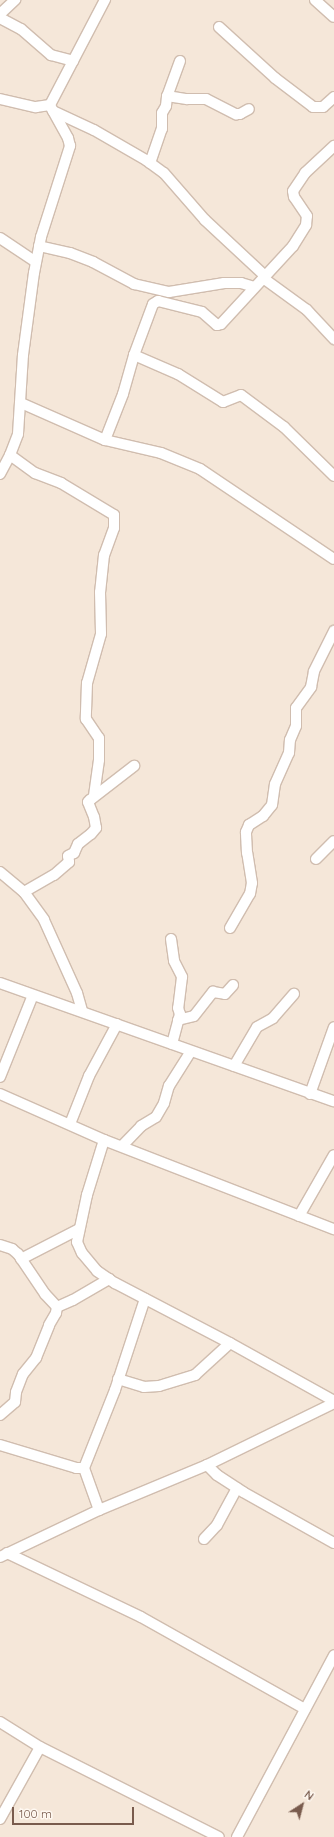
<!DOCTYPE html>
<html>
<head>
<meta charset="utf-8">
<style>
  body { margin:0 }
  #map { position:relative; width:334px; height:1837px; overflow:hidden; background:#fdf5eb; font-family:Quicksand,sans-serif }
  div>[style] { position:absolute }
  .residential>* { inset:0; background:#f5e7d9; transform-origin:0 0 }
  .roads { filter:drop-shadow(1px 0 #d0bdaf) drop-shadow(-1px 0 #d0bdaf) drop-shadow(0 1px #d0bdaf) drop-shadow(0 -1px #d0bdaf) }
  .minor>* { height:10px; margin:-5px; padding:0 5px; transform-origin:5px; border-radius:5px; background:#fff }
  span { translate:-50% -50%; white-space:nowrap; text-align:center; line-height:1.15; -webkit-text-stroke:3px #fff9f2; paint-order:stroke }
  .north { position:absolute; left:282px; top:1785px; width:40px; height:40px; -webkit-text-stroke:3px #fff9f2; paint-order:stroke; rotate:36deg; font-size:11px; font-weight:700; line-height:16px; text-align:center; color:#795b4d }
  .north::after { content:''; display:block; margin:auto; width:14px; height:18px; background:#795b4d; clip-path:polygon(50% 0,100% 100%,50% 72%,0 100%) }
  .scale { position:absolute; left:12px; top:1807px; width:122px; height:18px; box-sizing:border-box; border:2px solid #795b4d; border-top:0; padding-left:5px; font-size:12px; line-height:14px; white-space:nowrap; color:#795b4d; -webkit-text-stroke:3px #fff9f2; paint-order:stroke }
</style>
</head>
<body>
<div id="map">
  <div class="residential">
    <i style="left:0;top:0;width:334px;height:1837px"></i>
  </div>
  <div class="roads">
    <div class="minor">
      <i style="left:315px;top:0;width:25px;rotate:42deg"></i>
      <i style="left:0;top:14px;width:21px;rotate:-43deg"></i>
      <i style="left:0;top:18px;width:24px;rotate:28deg"></i>
      <i style="left:21px;top:29px;width:40px;rotate:41deg"></i>
      <i style="left:51px;top:55px;width:23px;rotate:15deg"></i>
      <i style="left:219px;top:27px;width:76px;rotate:42.3deg"></i>
      <i style="left:275px;top:78px;width:48px;rotate:37.3deg"></i>
      <i style="left:313px;top:107px;width:10px"></i>
      <i style="left:323px;top:107px;width:15px;rotate:-42deg"></i>
      <i style="left:180px;top:61px;width:37px;rotate:110deg"></i>
      <i style="left:167px;top:96px;width:20px;rotate:9deg"></i>
      <i style="left:187px;top:99px;width:19px"></i>
      <i style="left:206px;top:99px;width:34px;rotate:27deg"></i>
      <i style="left:236px;top:114px;width:4px"></i>
      <i style="left:240px;top:114px;width:10px;rotate:-29deg"></i>
      <i style="left:0;top:99px;width:37px;rotate:13deg"></i>
      <i style="left:36px;top:107px;width:14px;rotate:-8deg"></i>
      <i style="left:50px;top:105px;width:119px;rotate:-62.4deg"></i>
      <i style="left:53px;top:111px;width:45px;rotate:24.9deg"></i>
      <i style="left:94px;top:130px;width:60px;rotate:30deg"></i>
      <i style="left:146px;top:160px;width:22px;rotate:36deg"></i>
      <i style="left:164px;top:173px;width:62px;rotate:48.9deg"></i>
      <i style="left:205px;top:220px;width:82px;rotate:43deg"></i>
      <i style="left:150px;top:163px;width:36px;rotate:-71deg"></i>
      <i style="left:162px;top:129px;width:16px;rotate:-90deg"></i>
      <i style="left:162px;top:113px;width:8px;rotate:-60deg"></i>
      <i style="left:166px;top:106px;width:10px;rotate:-84deg"></i>
      <i style="left:0;top:238px;width:43px;rotate:33.7deg"></i>
      <i style="left:39px;top:246px;width:32px;rotate:13deg"></i>
      <i style="left:70px;top:253px;width:25px;rotate:21deg"></i>
      <i style="left:93px;top:262px;width:47px;rotate:28.2deg"></i>
      <i style="left:134px;top:284px;width:36px;rotate:13deg"></i>
      <i style="left:169px;top:292px;width:56px;rotate:-9.3deg"></i>
      <i style="left:224px;top:283px;width:17px"></i>
      <i style="left:241px;top:283px;width:14px;rotate:17deg"></i>
      <i style="left:263px;top:278px;width:54px;rotate:36deg"></i>
      <i style="left:307px;top:310px;width:40px;rotate:47deg"></i>
      <i style="left:134px;top:355px;width:48px;rotate:23.4deg"></i>
      <i style="left:178px;top:374px;width:53px;rotate:31.9deg"></i>
      <i style="left:223px;top:402px;width:19px;rotate:-21deg"></i>
      <i style="left:241px;top:395px;width:54px;rotate:36.7deg"></i>
      <i style="left:284px;top:427px;width:70px;rotate:44.4deg"></i>
      <i style="left:21px;top:403px;width:92px;rotate:23.8deg"></i>
      <i style="left:105px;top:440px;width:57px;rotate:13.1deg"></i>
      <i style="left:161px;top:453px;width:42px;rotate:22.3deg"></i>
      <i style="left:200px;top:469px;width:161px;rotate:33.9deg"></i>
      <i style="left:105px;top:440px;width:49px;rotate:-68.6deg"></i>
      <i style="left:123px;top:394px;width:41px;rotate:-74.2deg"></i>
      <i style="left:134px;top:355px;width:54px;rotate:-69.6deg"></i>
      <i style="left:153px;top:304px;width:6px;rotate:-31deg"></i>
      <i style="left:158px;top:301px;width:45px;rotate:14deg"></i>
      <i style="left:202px;top:312px;width:20px;rotate:41deg"></i>
      <i style="left:217px;top:325px;width:4px;rotate:-14deg"></i>
      <i style="left:221px;top:324px;width:106px;rotate:-47.3deg"></i>
      <i style="left:293px;top:246px;width:25px;rotate:-58deg"></i>
      <i style="left:306px;top:225px;width:9px;rotate:-84deg"></i>
      <i style="left:307px;top:216px;width:23px;rotate:-124deg"></i>
      <i style="left:294px;top:197px;width:6px;rotate:-99deg"></i>
      <i style="left:293px;top:191px;width:22px;rotate:-56deg"></i>
      <i style="left:305px;top:173px;width:40px;rotate:-43deg"></i>
      <i style="left:10px;top:455px;width:31px;rotate:36deg"></i>
      <i style="left:35px;top:473px;width:28px;rotate:21deg"></i>
      <i style="left:61px;top:483px;width:62px;rotate:31.1deg"></i>
      <i style="left:114px;top:515px;width:13px;rotate:90deg"></i>
      <i style="left:114px;top:528px;width:29px;rotate:110deg"></i>
      <i style="left:104px;top:555px;width:37px;rotate:96deg"></i>
      <i style="left:100px;top:592px;width:42px;rotate:88.6deg"></i>
      <i style="left:101px;top:634px;width:51px;rotate:105.9deg"></i>
      <i style="left:87px;top:683px;width:36px;rotate:92deg"></i>
      <i style="left:86px;top:719px;width:23px;rotate:56deg"></i>
      <i style="left:99px;top:738px;width:22px;rotate:90deg"></i>
      <i style="left:99px;top:760px;width:37px;rotate:98deg"></i>
      <i style="left:0;top:474px;width:21px;rotate:-62deg"></i>
      <i style="left:10px;top:455px;width:22px;rotate:-69deg"></i>
      <i style="left:18px;top:434px;width:79px;rotate:-86.4deg"></i>
      <i style="left:23px;top:355px;width:83px;rotate:-82.4deg"></i>
      <i style="left:34px;top:273px;width:37px;rotate:-79deg"></i>
      <i style="left:41px;top:237px;width:96px;rotate:-72.3deg"></i>
      <i style="left:70px;top:146px;width:8px;rotate:-104deg"></i>
      <i style="left:68px;top:138px;width:38px;rotate:-119deg"></i>
      <i style="left:316px;top:859px;width:25px;rotate:-45deg"></i>
      <i style="left:0;top:872px;width:31px;rotate:40deg"></i>
      <i style="left:24px;top:892px;width:34px;rotate:54deg"></i>
      <i style="left:44px;top:920px;width:80px;rotate:65.7deg"></i>
      <i style="left:77px;top:993px;width:19px;rotate:74deg"></i>
      <i style="left:24px;top:892px;width:34px;rotate:-30deg"></i>
      <i style="left:54px;top:875px;width:20px;rotate:-41deg"></i>
      <i style="left:69px;top:862px;width:6px;rotate:-99deg"></i>
      <i style="left:68px;top:856px;width:7px;rotate:-27deg"></i>
      <i style="left:74px;top:853px;width:10px;rotate:-66deg"></i>
      <i style="left:78px;top:844px;width:16px;rotate:-38deg"></i>
      <i style="left:91px;top:834px;width:8px;rotate:-50deg"></i>
      <i style="left:96px;top:828px;width:11px;rotate:-100deg"></i>
      <i style="left:94px;top:817px;width:16px;rotate:-112deg"></i>
      <i style="left:88px;top:802px;width:3px;rotate:-45deg"></i>
      <i style="left:90px;top:800px;width:56px;rotate:-37.7deg"></i>
      <i style="left:230px;top:928px;width:39px;rotate:-60deg"></i>
      <i style="left:250px;top:894px;width:11px;rotate:-80deg"></i>
      <i style="left:252px;top:883px;width:30px;rotate:-99deg"></i>
      <i style="left:247px;top:853px;width:21px;rotate:-93deg"></i>
      <i style="left:246px;top:832px;width:8px;rotate:-67deg"></i>
      <i style="left:249px;top:825px;width:17px;rotate:-33deg"></i>
      <i style="left:263px;top:816px;width:14px;rotate:-51deg"></i>
      <i style="left:272px;top:805px;width:21px;rotate:-82deg"></i>
      <i style="left:275px;top:784px;width:34px;rotate:-66deg"></i>
      <i style="left:289px;top:753px;width:13px;rotate:-86deg"></i>
      <i style="left:290px;top:740px;width:15px;rotate:-67deg"></i>
      <i style="left:296px;top:726px;width:18px;rotate:-90deg"></i>
      <i style="left:296px;top:708px;width:26px;rotate:-54deg"></i>
      <i style="left:311px;top:687px;width:16px;rotate:-79deg"></i>
      <i style="left:314px;top:671px;width:45px;rotate:-63.4deg"></i>
      <i style="left:171px;top:939px;width:22px;rotate:82deg"></i>
      <i style="left:174px;top:961px;width:18px;rotate:63deg"></i>
      <i style="left:182px;top:977px;width:31px;rotate:97deg"></i>
      <i style="left:178px;top:1008px;width:6px;rotate:72deg"></i>
      <i style="left:180px;top:1014px;width:31px;rotate:105deg"></i>
      <i style="left:0;top:983px;width:354px;rotate:19.5deg"></i>
      <i style="left:178px;top:1020px;width:16px;rotate:-14deg"></i>
      <i style="left:194px;top:1016px;width:31px;rotate:-52deg"></i>
      <i style="left:213px;top:992px;width:12px;rotate:9deg"></i>
      <i style="left:225px;top:994px;width:12px;rotate:-48deg"></i>
      <i style="left:234px;top:1066px;width:45px;rotate:-59.5deg"></i>
      <i style="left:257px;top:1027px;width:18px;rotate:-29deg"></i>
      <i style="left:273px;top:1018px;width:32px;rotate:-49deg"></i>
      <i style="left:0;top:1077px;width:88px;rotate:-68.1deg"></i>
      <i style="left:0;top:1094px;width:114px;rotate:23.9deg"></i>
      <i style="left:104px;top:1140px;width:247px;rotate:21.2deg"></i>
      <i style="left:310px;top:1094px;width:71px;rotate:-70.3deg"></i>
      <i style="left:70px;top:1124px;width:52px;rotate:-68.4deg"></i>
      <i style="left:89px;top:1076px;width:59px;rotate:-61.7deg"></i>
      <i style="left:104px;top:1140px;width:58px;rotate:107.2deg"></i>
      <i style="left:87px;top:1195px;width:48px;rotate:102deg"></i>
      <i style="left:77px;top:1242px;width:12px;rotate:66deg"></i>
      <i style="left:82px;top:1253px;width:23px;rotate:50deg"></i>
      <i style="left:97px;top:1271px;width:22px;rotate:34deg"></i>
      <i style="left:115px;top:1283px;width:130px;rotate:27.6deg"></i>
      <i style="left:230px;top:1343px;width:119px;rotate:29.1deg"></i>
      <i style="left:122px;top:1146px;width:28px;rotate:-46deg"></i>
      <i style="left:141px;top:1126px;width:17px;rotate:-31deg"></i>
      <i style="left:156px;top:1117px;width:16px;rotate:-60deg"></i>
      <i style="left:164px;top:1103px;width:18px;rotate:-74deg"></i>
      <i style="left:169px;top:1086px;width:41px;rotate:-57.8deg"></i>
      <i style="left:299px;top:1216px;width:70px;rotate:-60.2deg"></i>
      <i style="left:0;top:1245px;width:13px;rotate:18deg"></i>
      <i style="left:12px;top:1249px;width:8px;rotate:40deg"></i>
      <i style="left:18px;top:1254px;width:48px;rotate:56deg"></i>
      <i style="left:45px;top:1294px;width:18px;rotate:47deg"></i>
      <i style="left:57px;top:1307px;width:17px;rotate:-24deg"></i>
      <i style="left:73px;top:1300px;width:42px;rotate:-30.3deg"></i>
      <i style="left:21px;top:1259px;width:65px;rotate:-27.3deg"></i>
      <i style="left:118px;top:1379px;width:27px;rotate:17deg"></i>
      <i style="left:144px;top:1387px;width:15px;rotate:-4deg"></i>
      <i style="left:159px;top:1386px;width:38px;rotate:-17deg"></i>
      <i style="left:195px;top:1375px;width:47px;rotate:-42.4deg"></i>
      <i style="left:0;top:1415px;width:20px;rotate:-41deg"></i>
      <i style="left:15px;top:1402px;width:10px;rotate:-84deg"></i>
      <i style="left:16px;top:1392px;width:19px;rotate:-69deg"></i>
      <i style="left:23px;top:1374px;width:21px;rotate:-51deg"></i>
      <i style="left:36px;top:1358px;width:35px;rotate:-68deg"></i>
      <i style="left:49px;top:1325px;width:14px;rotate:-60deg"></i>
      <i style="left:56px;top:1313px;width:6px;rotate:-81deg"></i>
      <i style="left:0;top:1445px;width:79px;rotate:16.8deg"></i>
      <i style="left:76px;top:1468px;width:8px"></i>
      <i style="left:207px;top:1465px;width:14px;rotate:45deg"></i>
      <i style="left:217px;top:1475px;width:31px;rotate:33deg"></i>
      <i style="left:243px;top:1492px;width:104px;rotate:29.3deg"></i>
      <i style="left:99px;top:1510px;width:45px;rotate:-109.7deg"></i>
      <i style="left:84px;top:1468px;width:84px;rotate:-68.3deg"></i>
      <i style="left:115px;top:1390px;width:96px;rotate:-71.8deg"></i>
      <i style="left:204px;top:1539px;width:19px;rotate:-47deg"></i>
      <i style="left:217px;top:1525px;width:42px;rotate:-61.6deg"></i>
      <i style="left:7px;top:1553px;width:148px;rotate:25.5deg"></i>
      <i style="left:141px;top:1617px;width:188px;rotate:29.3deg"></i>
      <i style="left:0;top:1557px;width:110px;rotate:-25.4deg"></i>
      <i style="left:99px;top:1510px;width:117px;rotate:-22.6deg"></i>
      <i style="left:207px;top:1465px;width:141px;rotate:-26deg"></i>
      <i style="left:0;top:1722px;width:47px;rotate:32deg"></i>
      <i style="left:40px;top:1747px;width:200px;rotate:26.7deg"></i>
      <i style="left:0;top:1819px;width:82px;rotate:-60.9deg"></i>
      <i style="left:237px;top:1837px;width:206px;rotate:-61.9deg"></i>
    </div>
  </div>
  <div class="north">N</div>
  <div class="scale">100 m</div>
</div>
</body>
</html>
